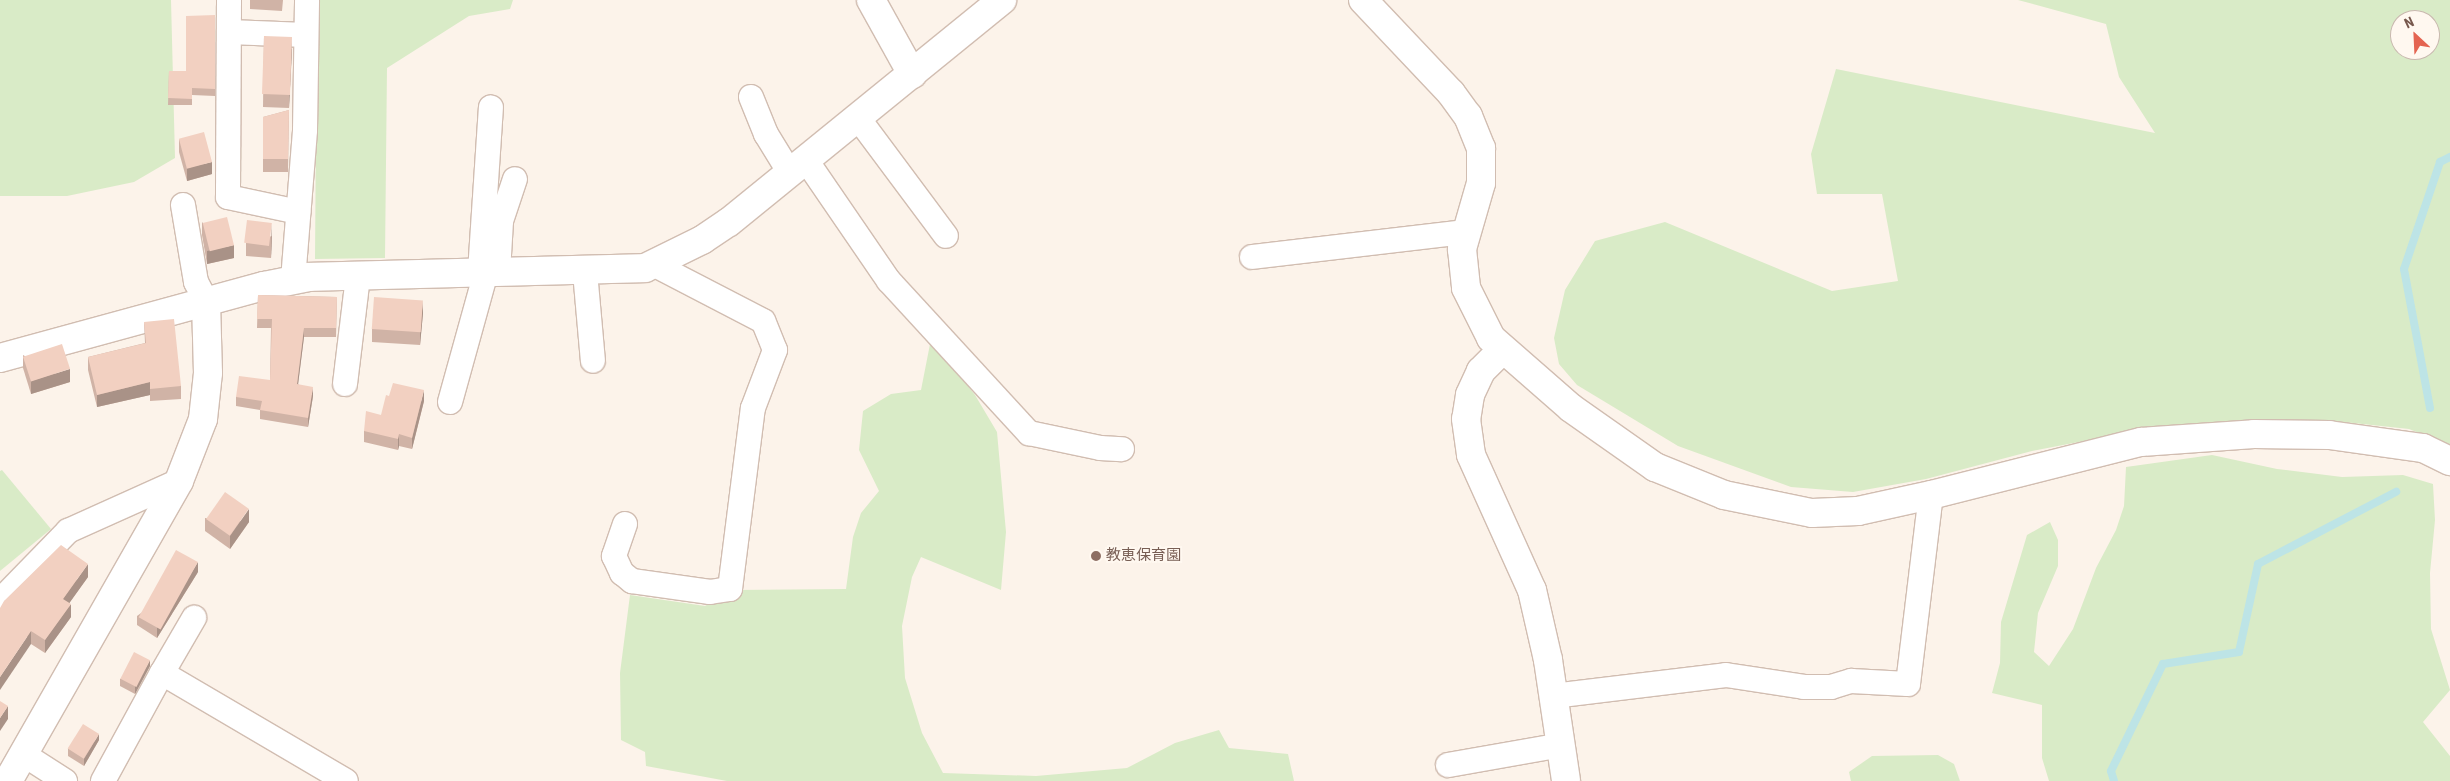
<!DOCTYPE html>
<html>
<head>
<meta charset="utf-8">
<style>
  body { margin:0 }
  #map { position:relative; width:2450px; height:781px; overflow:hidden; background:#fcf3ea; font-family:"Roboto Condensed","Noto Sans JP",sans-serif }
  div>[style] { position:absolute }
  .green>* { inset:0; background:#d9ebc7 }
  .stream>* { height:8px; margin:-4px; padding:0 4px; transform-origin:4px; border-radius:4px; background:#bde4e6 }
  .roads { filter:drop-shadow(1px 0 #d1bdb1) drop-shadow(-1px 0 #d1bdb1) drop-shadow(0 1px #d1bdb1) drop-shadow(0 -1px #d1bdb1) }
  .minor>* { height:24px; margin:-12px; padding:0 12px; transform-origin:12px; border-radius:12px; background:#fff }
  .tertiary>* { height:28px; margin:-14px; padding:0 14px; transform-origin:14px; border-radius:14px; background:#fff }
  .wall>* { inset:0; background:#d0b3a6 }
  .shaded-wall>* { inset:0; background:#a99287 }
  .building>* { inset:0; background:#f2d0c1; transform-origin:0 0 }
  .dots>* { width:14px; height:14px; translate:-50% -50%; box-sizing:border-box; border:2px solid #fff8f0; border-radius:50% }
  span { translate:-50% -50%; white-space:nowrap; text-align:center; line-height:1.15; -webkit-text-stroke:4px #fff8f0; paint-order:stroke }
  .education-label { font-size:15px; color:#785e54 }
  .left { translate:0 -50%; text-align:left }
  .north { position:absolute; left:2390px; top:10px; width:50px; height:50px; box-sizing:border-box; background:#fff8f0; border:1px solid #c9b8af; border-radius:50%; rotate:335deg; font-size:14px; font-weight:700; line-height:20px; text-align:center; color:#77584d }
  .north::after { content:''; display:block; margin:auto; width:18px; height:22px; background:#e46451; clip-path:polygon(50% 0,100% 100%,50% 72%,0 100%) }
</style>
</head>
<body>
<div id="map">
  <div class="green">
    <i style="clip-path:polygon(0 0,171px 0,175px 158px,134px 182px,67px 196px,0 196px)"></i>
    <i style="clip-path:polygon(317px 0,513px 0,510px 9px,469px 16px,387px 68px,385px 258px,315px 259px)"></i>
    <i style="clip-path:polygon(evenodd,2018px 0,2450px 0,2450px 445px,2409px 429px,2344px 422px,2120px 434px,2032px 451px,1926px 479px,1853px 492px,1791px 487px,1678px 446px,1577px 385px,1559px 364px,1554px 338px,1565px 290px,1595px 241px,1665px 222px,1832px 291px,1898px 281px,1882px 194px,1817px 194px,1811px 154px,1836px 69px,2155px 133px,2119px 77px,2106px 24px,2018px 0,2400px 20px,2430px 20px,2430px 50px,2400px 50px,2400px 20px)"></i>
    <i style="clip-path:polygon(931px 339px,975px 395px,997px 432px,1006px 532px,1001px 590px,921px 557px,912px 577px,902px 626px,905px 678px,922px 733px,943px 773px,1036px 776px,1127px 768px,1175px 743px,1219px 730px,1229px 748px,1288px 754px,1294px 781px,727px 781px,646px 766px,645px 752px,621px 740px,620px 673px,630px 595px,705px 606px,734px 590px,846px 589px,853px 537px,861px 513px,879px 491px,859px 450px,863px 411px,891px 394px,921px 390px)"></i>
    <i style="clip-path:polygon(2212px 455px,2277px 469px,2342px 477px,2403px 475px,2433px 484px,2435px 520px,2430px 573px,2431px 629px,2450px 690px,2423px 722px,2450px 756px,2450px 781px,2049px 781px,2042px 758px,2042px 705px,1992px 693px,2000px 663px,2001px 622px,2027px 535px,2050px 522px,2058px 540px,2058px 566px,2038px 613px,2034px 652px,2049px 666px,2073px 629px,2096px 568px,2116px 530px,2124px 506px,2126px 467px)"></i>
    <i style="clip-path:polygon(2px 470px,51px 529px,0 571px,0 471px)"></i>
    <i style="clip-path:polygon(1938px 755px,1954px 764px,1960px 781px,1851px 781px,1849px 772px,1872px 756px)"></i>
  </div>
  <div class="stream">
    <i style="left:2430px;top:408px;width:141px;rotate:-100.6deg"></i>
    <i style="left:2404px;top:269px;width:113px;rotate:-71.4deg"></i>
    <i style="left:2440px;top:162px;width:11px;rotate:-27deg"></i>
    <i style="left:2114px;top:781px;width:10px;rotate:-107deg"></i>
    <i style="left:2111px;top:771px;width:119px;rotate:-64.1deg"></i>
    <i style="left:2163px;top:664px;width:77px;rotate:-9deg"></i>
    <i style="left:2239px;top:652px;width:90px;rotate:-77.8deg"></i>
    <i style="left:2258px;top:564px;width:156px;rotate:-27.6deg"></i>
  </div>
  <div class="roads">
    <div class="minor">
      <i style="left:229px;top:0;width:197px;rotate:90.3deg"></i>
      <i style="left:228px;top:197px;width:72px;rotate:12.1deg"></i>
      <i style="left:229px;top:32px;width:77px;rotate:2.2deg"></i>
      <i style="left:751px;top:97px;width:40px;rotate:68deg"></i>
      <i style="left:766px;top:134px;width:46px;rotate:58.4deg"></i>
      <i style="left:858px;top:118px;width:147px;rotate:53.3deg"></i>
      <i style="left:806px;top:160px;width:147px;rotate:55.6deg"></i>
      <i style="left:889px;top:281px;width:207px;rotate:47.4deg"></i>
      <i style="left:1029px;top:433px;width:73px;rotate:11.9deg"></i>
      <i style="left:1100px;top:448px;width:22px;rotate:3deg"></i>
      <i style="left:183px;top:205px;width:78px;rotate:80.4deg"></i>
      <i style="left:196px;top:282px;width:21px;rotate:62deg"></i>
      <i style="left:1252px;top:257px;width:214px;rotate:-6.7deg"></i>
      <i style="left:480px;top:272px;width:165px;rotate:-86.2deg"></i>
      <i style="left:498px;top:272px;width:51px;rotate:-86.6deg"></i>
      <i style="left:501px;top:221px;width:44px;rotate:-71.6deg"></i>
      <i style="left:585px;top:272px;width:89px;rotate:84.9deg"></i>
      <i style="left:293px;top:280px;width:150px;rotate:-85.4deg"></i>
      <i style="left:305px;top:130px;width:130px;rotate:-89.1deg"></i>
      <i style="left:345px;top:384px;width:109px;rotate:-83.1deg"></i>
      <i style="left:450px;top:402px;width:135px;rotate:-74.5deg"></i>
      <i style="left:625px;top:524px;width:34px;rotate:109deg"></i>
      <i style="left:614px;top:556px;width:19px;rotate:65deg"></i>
      <i style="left:622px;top:573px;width:13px;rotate:39deg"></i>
      <i style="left:632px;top:581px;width:79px;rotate:8deg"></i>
      <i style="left:710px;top:592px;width:20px;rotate:-9deg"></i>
      <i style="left:730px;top:589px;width:182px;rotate:-82.8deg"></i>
      <i style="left:753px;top:408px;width:62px;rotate:-69.2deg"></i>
      <i style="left:775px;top:350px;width:31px;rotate:-112deg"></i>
      <i style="left:763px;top:321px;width:124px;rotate:-152.6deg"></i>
      <i style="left:0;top:601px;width:98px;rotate:-45.8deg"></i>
      <i style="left:68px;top:531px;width:122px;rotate:-24.2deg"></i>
      <i style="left:162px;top:673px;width:64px;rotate:-59.8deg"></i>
      <i style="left:1553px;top:696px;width:174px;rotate:-6.9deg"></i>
      <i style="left:1726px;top:675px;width:79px;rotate:8.7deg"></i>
      <i style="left:1804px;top:687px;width:27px"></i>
      <i style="left:1831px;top:687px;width:21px;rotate:-17deg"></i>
      <i style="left:1851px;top:681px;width:57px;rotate:3deg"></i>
      <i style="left:1908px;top:684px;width:190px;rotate:-83.1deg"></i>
      <i style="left:23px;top:754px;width:50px;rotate:32.7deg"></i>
      <i style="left:1448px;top:765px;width:115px;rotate:-10deg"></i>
      <i style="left:103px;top:781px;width:123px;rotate:-61.4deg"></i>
      <i style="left:162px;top:673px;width:213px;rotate:30.4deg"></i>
    </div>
    <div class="tertiary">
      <i style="left:871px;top:0;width:85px;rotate:61deg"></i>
      <i style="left:1363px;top:0;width:128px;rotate:46.6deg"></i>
      <i style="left:1451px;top:93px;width:29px;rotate:54deg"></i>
      <i style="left:1468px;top:116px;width:35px;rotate:68deg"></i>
      <i style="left:1481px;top:148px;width:35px;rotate:90deg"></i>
      <i style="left:1481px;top:183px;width:69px;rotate:106.1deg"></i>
      <i style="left:1462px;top:249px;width:39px;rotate:84deg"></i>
      <i style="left:1466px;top:288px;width:56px;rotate:63.4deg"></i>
      <i style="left:1491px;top:338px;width:106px;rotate:41.2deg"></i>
      <i style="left:1571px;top:408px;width:103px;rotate:35.1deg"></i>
      <i style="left:1655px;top:467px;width:74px;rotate:22.1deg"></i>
      <i style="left:1724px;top:495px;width:90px;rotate:11.6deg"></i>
      <i style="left:1812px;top:513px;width:46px;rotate:-2.5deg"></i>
      <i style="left:1858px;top:511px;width:75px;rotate:-12.4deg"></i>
      <i style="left:1931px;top:495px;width:217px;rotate:-14.2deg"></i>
      <i style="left:2141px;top:442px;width:113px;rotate:-4deg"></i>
      <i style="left:2254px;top:434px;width:75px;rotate:0.8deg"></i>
      <i style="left:2329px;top:435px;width:95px;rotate:7.9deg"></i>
      <i style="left:2423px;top:448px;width:30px;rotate:26deg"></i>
      <i style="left:1502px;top:350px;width:30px;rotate:135deg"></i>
      <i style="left:1481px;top:371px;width:26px;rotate:115deg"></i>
      <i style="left:1470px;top:395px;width:24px;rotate:99deg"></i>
      <i style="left:1466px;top:419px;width:36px;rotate:82deg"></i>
      <i style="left:1471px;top:455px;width:148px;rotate:65.7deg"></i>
      <i style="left:1532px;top:590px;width:72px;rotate:77.1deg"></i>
      <i style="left:1548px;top:660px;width:122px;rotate:81.5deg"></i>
      <i style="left:0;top:358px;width:274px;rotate:-15.3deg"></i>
      <i style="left:264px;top:286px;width:46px;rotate:-11.3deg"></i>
      <i style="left:309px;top:277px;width:336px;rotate:-1.5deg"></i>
      <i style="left:645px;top:268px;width:64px;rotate:-26.2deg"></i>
      <i style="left:702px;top:240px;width:32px;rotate:-34deg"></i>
      <i style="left:729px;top:222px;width:352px;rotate:-39.1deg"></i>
      <i style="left:8px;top:781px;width:345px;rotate:-60.3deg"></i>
      <i style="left:179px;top:481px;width:66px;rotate:-68.8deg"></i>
      <i style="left:203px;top:419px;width:46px;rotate:-83.8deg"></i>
      <i style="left:208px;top:373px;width:72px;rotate:-91.6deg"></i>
    </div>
  </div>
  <div class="wall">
    <i style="clip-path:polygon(250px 0,283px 0,282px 11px,250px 9px)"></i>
    <i style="clip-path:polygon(215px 15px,215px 96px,192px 95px,192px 105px,168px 105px,169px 71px,186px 71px)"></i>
    <i style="clip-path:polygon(264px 36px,292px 49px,289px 108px,263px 107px)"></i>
    <i style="clip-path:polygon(289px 110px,288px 172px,263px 172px,263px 117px)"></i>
    <i style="clip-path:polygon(179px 139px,212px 174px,187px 181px,179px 152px)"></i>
    <i style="clip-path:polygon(202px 222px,234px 258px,207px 264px,202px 235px)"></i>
    <i style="clip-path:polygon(272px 236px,271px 258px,246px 256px,246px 243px)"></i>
    <i style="clip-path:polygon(258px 295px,337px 297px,336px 337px,304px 337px,298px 384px,313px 396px,308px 427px,260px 419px,260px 410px,236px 406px,236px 397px,270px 380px,271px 328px,257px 328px)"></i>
    <i style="clip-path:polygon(423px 313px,420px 345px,372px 342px,372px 329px)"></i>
    <i style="clip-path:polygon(144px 322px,181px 386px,181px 399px,150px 401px,150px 395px,97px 407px,88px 370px,88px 357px,145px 343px)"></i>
    <i style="clip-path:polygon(23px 355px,70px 382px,31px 394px,23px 368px)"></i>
    <i style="clip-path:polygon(424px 401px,412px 449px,399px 446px,398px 450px,364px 442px,364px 431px,381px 415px)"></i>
    <i style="clip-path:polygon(205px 518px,249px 522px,230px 549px,205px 531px)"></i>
    <i style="clip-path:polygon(198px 572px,157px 638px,137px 625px,137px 616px)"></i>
    <i style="clip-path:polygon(88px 577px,69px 603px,71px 617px,45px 653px,31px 644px,4px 601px)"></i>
    <i style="clip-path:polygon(150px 666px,135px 694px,120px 686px,120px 679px)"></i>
    <i style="clip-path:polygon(99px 740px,84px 766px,68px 756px,68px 749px)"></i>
  </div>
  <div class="shaded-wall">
    <i style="clip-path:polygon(292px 37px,292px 49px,289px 108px,289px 95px)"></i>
    <i style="clip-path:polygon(212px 162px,212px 174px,187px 181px,187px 168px)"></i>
    <i style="clip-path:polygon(272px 223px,272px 236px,271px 258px,271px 246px)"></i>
    <i style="clip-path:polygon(234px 245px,234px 258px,207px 264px,207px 251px)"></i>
    <i style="clip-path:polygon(423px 300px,423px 313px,420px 345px,420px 332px)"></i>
    <i style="clip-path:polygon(304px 328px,304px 337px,297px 393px,297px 384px)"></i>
    <i style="clip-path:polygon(70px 369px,70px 382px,31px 394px,31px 381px)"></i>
    <i style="clip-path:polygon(150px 382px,150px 395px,97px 407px,97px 395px)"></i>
    <i style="clip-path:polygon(313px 387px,313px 396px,308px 427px,308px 418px)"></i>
    <i style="clip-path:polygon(424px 390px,424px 401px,412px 449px,412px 438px)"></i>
    <i style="clip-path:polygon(399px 434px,399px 446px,398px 450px,398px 439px)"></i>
    <i style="clip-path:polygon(249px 509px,249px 522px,230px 549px,230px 536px)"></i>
    <i style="clip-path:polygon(198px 562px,198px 572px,157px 638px,157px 628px)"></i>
    <i style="clip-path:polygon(88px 564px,88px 577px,63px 612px,63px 599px)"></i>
    <i style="clip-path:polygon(71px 604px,71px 617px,45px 653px,45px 640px)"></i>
    <i style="clip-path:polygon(31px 631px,31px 644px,0 690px,0 677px)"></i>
    <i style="clip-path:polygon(150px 660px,150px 666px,135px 694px,135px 687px)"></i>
    <i style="clip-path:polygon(8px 706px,8px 719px,0 731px,0 718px)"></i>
    <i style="clip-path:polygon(99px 734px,99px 740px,84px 766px,84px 759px)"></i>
  </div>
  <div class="building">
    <i style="clip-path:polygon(215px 15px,215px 89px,192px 88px,192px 99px,168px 98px,169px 71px,186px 71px,186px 16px)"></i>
    <i style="left:264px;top:36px;width:28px;height:58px;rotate:2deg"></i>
    <i style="clip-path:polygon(289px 110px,288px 159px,263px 159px,263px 117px)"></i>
    <i style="left:204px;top:132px;width:31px;height:26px;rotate:75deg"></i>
    <i style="left:227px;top:217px;width:29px;height:25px;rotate:76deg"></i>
    <i style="left:247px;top:220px;width:25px;height:23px;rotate:7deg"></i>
    <i style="clip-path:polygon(258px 295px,337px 297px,336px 328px,304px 328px,297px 384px,313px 387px,308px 418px,260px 410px,262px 401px,236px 397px,239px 376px,270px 380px,272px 319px,257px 319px)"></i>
    <i style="left:374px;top:297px;width:49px;height:32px;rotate:4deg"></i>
    <i style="clip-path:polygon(174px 319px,181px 386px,150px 389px,150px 382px,97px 395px,88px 357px,146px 343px,144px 322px)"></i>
    <i style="left:62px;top:344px;width:26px;height:41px;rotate:72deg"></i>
    <i style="clip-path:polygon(393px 383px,424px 390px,412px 438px,399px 434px,398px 439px,364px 431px,366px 411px,381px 415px,386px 395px,389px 396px)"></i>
    <i style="left:225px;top:492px;width:29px;height:33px;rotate:35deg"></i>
    <i style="clip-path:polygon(61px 545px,88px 564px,63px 599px,71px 604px,45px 640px,31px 631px,0 677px,0 608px,4px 601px)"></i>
    <i style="left:176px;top:550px;width:25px;height:77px;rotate:29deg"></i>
    <i style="left:134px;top:652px;width:18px;height:30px;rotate:27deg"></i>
    <i style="clip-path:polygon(0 701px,8px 706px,0 718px)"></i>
    <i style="left:83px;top:724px;width:19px;height:29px;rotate:32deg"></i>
  </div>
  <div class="dots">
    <i style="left:1096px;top:556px;background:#8d6e63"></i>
  </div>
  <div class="education-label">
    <span class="left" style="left:1106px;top:556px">教恵保育園</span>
  </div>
  <div class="north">N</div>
</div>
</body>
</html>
